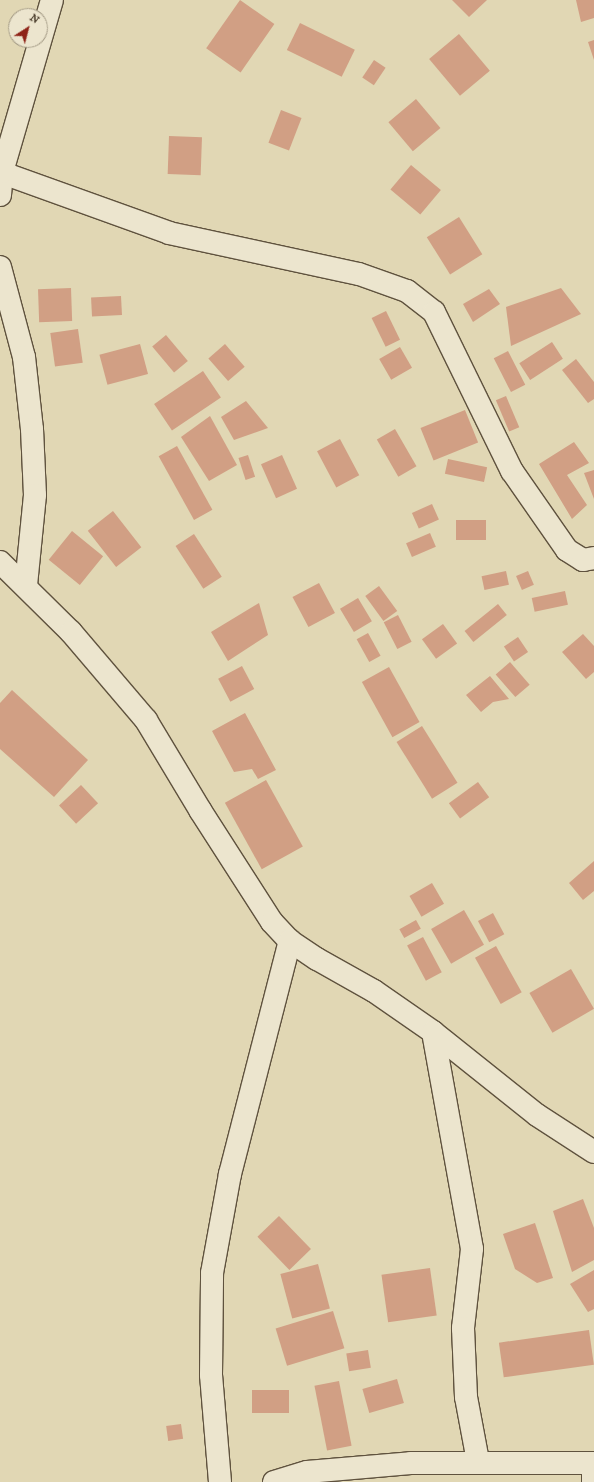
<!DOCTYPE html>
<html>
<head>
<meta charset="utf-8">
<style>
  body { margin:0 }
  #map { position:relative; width:594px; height:1482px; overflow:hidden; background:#e1d7b4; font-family:"IM FELL French Canon",serif }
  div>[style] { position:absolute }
  .building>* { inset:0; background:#d19f84; transform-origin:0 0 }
  .roads { filter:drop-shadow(1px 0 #5f523e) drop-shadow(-1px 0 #5f523e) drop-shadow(0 1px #5f523e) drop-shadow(0 -1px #5f523e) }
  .minor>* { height:22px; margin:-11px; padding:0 11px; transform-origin:11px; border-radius:11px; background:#ece5ce }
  span { translate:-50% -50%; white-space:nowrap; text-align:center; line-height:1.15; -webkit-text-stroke:3.5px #ece5ce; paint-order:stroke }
  .north { position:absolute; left:8px; top:8px; width:40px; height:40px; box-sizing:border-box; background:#ece5ce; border:1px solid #a29984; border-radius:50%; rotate:36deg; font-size:11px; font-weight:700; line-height:16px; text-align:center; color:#342616 }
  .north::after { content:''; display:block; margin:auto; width:14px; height:18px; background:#8f2418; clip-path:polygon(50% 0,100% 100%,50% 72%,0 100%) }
</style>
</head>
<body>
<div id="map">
  <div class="building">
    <i style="left:240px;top:0;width:42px;height:59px;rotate:35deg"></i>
    <i style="clip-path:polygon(452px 0,487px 0,469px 17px)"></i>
    <i style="clip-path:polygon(576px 0,594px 0,594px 18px,581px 22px)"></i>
    <i style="left:300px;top:23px;width:61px;height:30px;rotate:26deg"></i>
    <i style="left:459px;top:34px;width:48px;height:39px;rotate:50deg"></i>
    <i style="clip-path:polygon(594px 40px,594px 60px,588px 42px)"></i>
    <i style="left:374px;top:60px;width:14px;height:21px;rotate:34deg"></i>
    <i style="left:416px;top:99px;width:38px;height:36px;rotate:50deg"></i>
    <i style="left:281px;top:110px;width:22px;height:35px;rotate:21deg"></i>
    <i style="left:169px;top:136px;width:33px;height:38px;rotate:2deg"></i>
    <i style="left:411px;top:165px;width:39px;height:32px;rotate:40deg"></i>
    <i style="left:459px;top:217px;width:44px;height:38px;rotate:58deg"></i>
    <i style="left:71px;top:288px;width:33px;height:33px;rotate:88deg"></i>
    <i style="clip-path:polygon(561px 288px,581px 314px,511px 346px,506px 307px)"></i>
    <i style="clip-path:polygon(489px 289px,500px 304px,473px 322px,463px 304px)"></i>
    <i style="left:121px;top:296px;width:19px;height:30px;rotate:87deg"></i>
    <i style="left:386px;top:311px;width:32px;height:16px;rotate:64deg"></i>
    <i style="left:78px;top:329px;width:34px;height:28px;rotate:82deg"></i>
    <i style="left:166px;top:335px;width:34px;height:18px;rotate:50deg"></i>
    <i style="left:552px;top:342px;width:20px;height:39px;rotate:57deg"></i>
    <i style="left:140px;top:344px;width:31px;height:42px;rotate:75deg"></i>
    <i style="left:225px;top:344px;width:30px;height:22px;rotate:49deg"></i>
    <i style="left:400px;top:347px;width:24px;height:24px;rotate:60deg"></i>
    <i style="left:508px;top:351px;width:38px;height:16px;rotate:63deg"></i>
    <i style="clip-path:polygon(576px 359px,594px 382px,594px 399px,588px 403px,562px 370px)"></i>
    <i style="left:203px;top:371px;width:32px;height:59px;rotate:56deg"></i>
    <i style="left:506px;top:396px;width:34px;height:11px;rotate:67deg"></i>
    <i style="clip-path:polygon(246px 401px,268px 428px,234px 440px,221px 417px)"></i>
    <i style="left:465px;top:410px;width:35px;height:48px;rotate:68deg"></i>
    <i style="clip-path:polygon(210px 416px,237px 465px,209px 481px,181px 437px)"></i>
    <i style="left:395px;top:429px;width:43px;height:21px;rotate:60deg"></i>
    <i style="left:340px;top:439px;width:41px;height:26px;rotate:62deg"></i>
    <i style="clip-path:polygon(574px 442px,589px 463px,567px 475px,587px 505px,572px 519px,539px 464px)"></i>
    <i style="left:177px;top:446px;width:73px;height:21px;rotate:61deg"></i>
    <i style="left:248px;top:455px;width:23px;height:10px;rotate:72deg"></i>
    <i style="left:282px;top:455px;width:37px;height:23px;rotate:66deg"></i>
    <i style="left:448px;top:459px;width:40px;height:15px;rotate:12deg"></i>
    <i style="clip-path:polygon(594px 470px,594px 499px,584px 473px)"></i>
    <i style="left:432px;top:504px;width:17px;height:22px;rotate:66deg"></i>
    <i style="left:113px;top:511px;width:46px;height:32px;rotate:52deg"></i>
    <i style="left:486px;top:520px;width:20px;height:30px;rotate:90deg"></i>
    <i style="left:72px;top:531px;width:40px;height:37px;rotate:39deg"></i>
    <i style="left:430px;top:533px;width:15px;height:26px;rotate:67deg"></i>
    <i style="left:194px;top:534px;width:51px;height:22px;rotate:57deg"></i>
    <i style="left:506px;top:571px;width:14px;height:25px;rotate:78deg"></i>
    <i style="left:528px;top:571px;width:15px;height:13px;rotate:67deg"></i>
    <i style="left:319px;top:583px;width:34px;height:30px;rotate:62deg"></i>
    <i style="left:379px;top:586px;width:31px;height:17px;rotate:54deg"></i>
    <i style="left:565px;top:591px;width:14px;height:34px;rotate:78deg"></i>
    <i style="left:358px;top:598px;width:27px;height:21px;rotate:59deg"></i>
    <i style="clip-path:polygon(259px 603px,268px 635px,228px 661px,211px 632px)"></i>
    <i style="left:498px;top:604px;width:14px;height:43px;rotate:51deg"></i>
    <i style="left:398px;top:615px;width:30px;height:16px;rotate:63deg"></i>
    <i style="left:443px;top:624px;width:24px;height:26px;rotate:54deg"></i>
    <i style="left:368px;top:633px;width:26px;height:13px;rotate:61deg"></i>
    <i style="clip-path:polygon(583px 634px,594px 646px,594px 672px,586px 679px,562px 652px)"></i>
    <i style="left:518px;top:637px;width:18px;height:17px;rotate:56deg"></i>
    <i style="left:510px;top:662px;width:30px;height:19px;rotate:49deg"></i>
    <i style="left:242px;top:666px;width:26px;height:27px;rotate:62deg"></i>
    <i style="left:389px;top:667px;width:63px;height:31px;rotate:61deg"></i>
    <i style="clip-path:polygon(490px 676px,509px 699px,493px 702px,481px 712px,466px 695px)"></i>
    <i style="clip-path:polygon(12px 690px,88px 760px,54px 797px,0 749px,0 703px)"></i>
    <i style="clip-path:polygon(245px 713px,276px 770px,258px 779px,252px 769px,234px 772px,212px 731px)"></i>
    <i style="left:422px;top:726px;width:67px;height:30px;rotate:58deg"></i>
    <i style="left:266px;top:780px;width:76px;height:47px;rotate:61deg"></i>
    <i style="left:478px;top:782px;width:19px;height:36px;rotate:54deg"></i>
    <i style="left:81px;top:785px;width:25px;height:30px;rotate:47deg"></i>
    <i style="clip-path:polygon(594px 861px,594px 891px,583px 900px,569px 883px)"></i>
    <i style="left:432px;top:883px;width:24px;height:26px;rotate:60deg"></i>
    <i style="left:464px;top:910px;width:40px;height:38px;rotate:60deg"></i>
    <i style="left:493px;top:913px;width:24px;height:17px;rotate:62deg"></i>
    <i style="left:416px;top:920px;width:10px;height:19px;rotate:61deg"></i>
    <i style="left:423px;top:937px;width:40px;height:18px;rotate:62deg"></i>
    <i style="left:496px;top:946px;width:53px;height:24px;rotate:61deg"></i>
    <i style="left:571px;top:969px;width:46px;height:48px;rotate:60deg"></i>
    <i style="clip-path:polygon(583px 1199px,594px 1228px,594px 1260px,572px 1272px,553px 1211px)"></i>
    <i style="left:279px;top:1216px;width:46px;height:30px;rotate:46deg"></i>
    <i style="clip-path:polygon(535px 1223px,553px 1278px,537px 1283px,515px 1269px,503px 1234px)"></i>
    <i style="left:318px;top:1264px;width:46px;height:39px;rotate:75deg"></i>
    <i style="left:430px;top:1268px;width:48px;height:49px;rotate:82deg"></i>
    <i style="clip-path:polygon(594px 1270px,594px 1309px,588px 1312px,570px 1284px)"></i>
    <i style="left:333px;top:1311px;width:39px;height:60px;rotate:73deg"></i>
    <i style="left:589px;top:1330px;width:35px;height:91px;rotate:82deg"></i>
    <i style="left:368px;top:1350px;width:18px;height:22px;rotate:81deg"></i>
    <i style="left:397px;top:1379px;width:25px;height:36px;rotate:74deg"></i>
    <i style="left:339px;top:1381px;width:66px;height:25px;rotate:79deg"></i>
    <i style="left:252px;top:1390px;width:37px;height:23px"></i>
    <i style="left:181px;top:1424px;width:15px;height:15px;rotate:82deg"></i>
  </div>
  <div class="roads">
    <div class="minor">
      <i style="left:0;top:172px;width:180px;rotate:19.8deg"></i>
      <i style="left:169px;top:233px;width:194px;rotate:12.2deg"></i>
      <i style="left:359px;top:274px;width:51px;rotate:19.5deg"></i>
      <i style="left:407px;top:291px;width:34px;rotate:38deg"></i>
      <i style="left:434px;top:312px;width:177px;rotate:63.9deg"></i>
      <i style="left:512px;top:471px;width:96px;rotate:55.2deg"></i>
      <i style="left:567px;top:550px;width:19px;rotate:32deg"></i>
      <i style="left:583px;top:560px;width:11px;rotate:-10deg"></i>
      <i style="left:0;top:195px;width:23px;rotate:-85deg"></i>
      <i style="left:2px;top:172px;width:179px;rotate:-73.8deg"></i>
      <i style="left:0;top:267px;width:93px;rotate:75.1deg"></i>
      <i style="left:24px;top:357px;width:72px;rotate:83.7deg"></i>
      <i style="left:32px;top:429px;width:66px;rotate:87.4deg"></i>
      <i style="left:35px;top:495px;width:90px;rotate:95.7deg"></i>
      <i style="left:0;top:562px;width:100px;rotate:44.6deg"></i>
      <i style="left:71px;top:632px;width:116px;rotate:49.6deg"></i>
      <i style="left:146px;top:720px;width:105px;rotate:59deg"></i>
      <i style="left:200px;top:810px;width:133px;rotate:57.3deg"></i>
      <i style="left:272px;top:922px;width:26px;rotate:47deg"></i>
      <i style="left:290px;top:941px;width:32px;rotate:34deg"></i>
      <i style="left:317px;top:959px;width:65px;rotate:29.3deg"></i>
      <i style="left:374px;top:991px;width:72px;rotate:34.8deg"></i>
      <i style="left:433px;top:1032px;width:133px;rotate:38.6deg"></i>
      <i style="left:537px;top:1115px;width:68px;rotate:33deg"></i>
      <i style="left:433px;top:1032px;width:220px;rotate:79.8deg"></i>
      <i style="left:472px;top:1249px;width:80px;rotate:96.5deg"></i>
      <i style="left:463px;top:1328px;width:69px;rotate:87.5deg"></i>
      <i style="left:466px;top:1397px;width:65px;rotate:79.4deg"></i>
      <i style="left:592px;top:1463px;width:19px;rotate:87deg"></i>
      <i style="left:220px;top:1482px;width:107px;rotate:-94.8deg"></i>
      <i style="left:211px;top:1375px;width:102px;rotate:-89.4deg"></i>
      <i style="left:212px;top:1273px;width:101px;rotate:-79.7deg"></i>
      <i style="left:230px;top:1174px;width:241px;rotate:-75.6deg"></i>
      <i style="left:274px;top:1482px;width:34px;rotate:-17deg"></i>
      <i style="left:307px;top:1472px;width:104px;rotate:-4.9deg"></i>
      <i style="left:411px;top:1463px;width:183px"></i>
    </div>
  </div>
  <div class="north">N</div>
</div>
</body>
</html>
